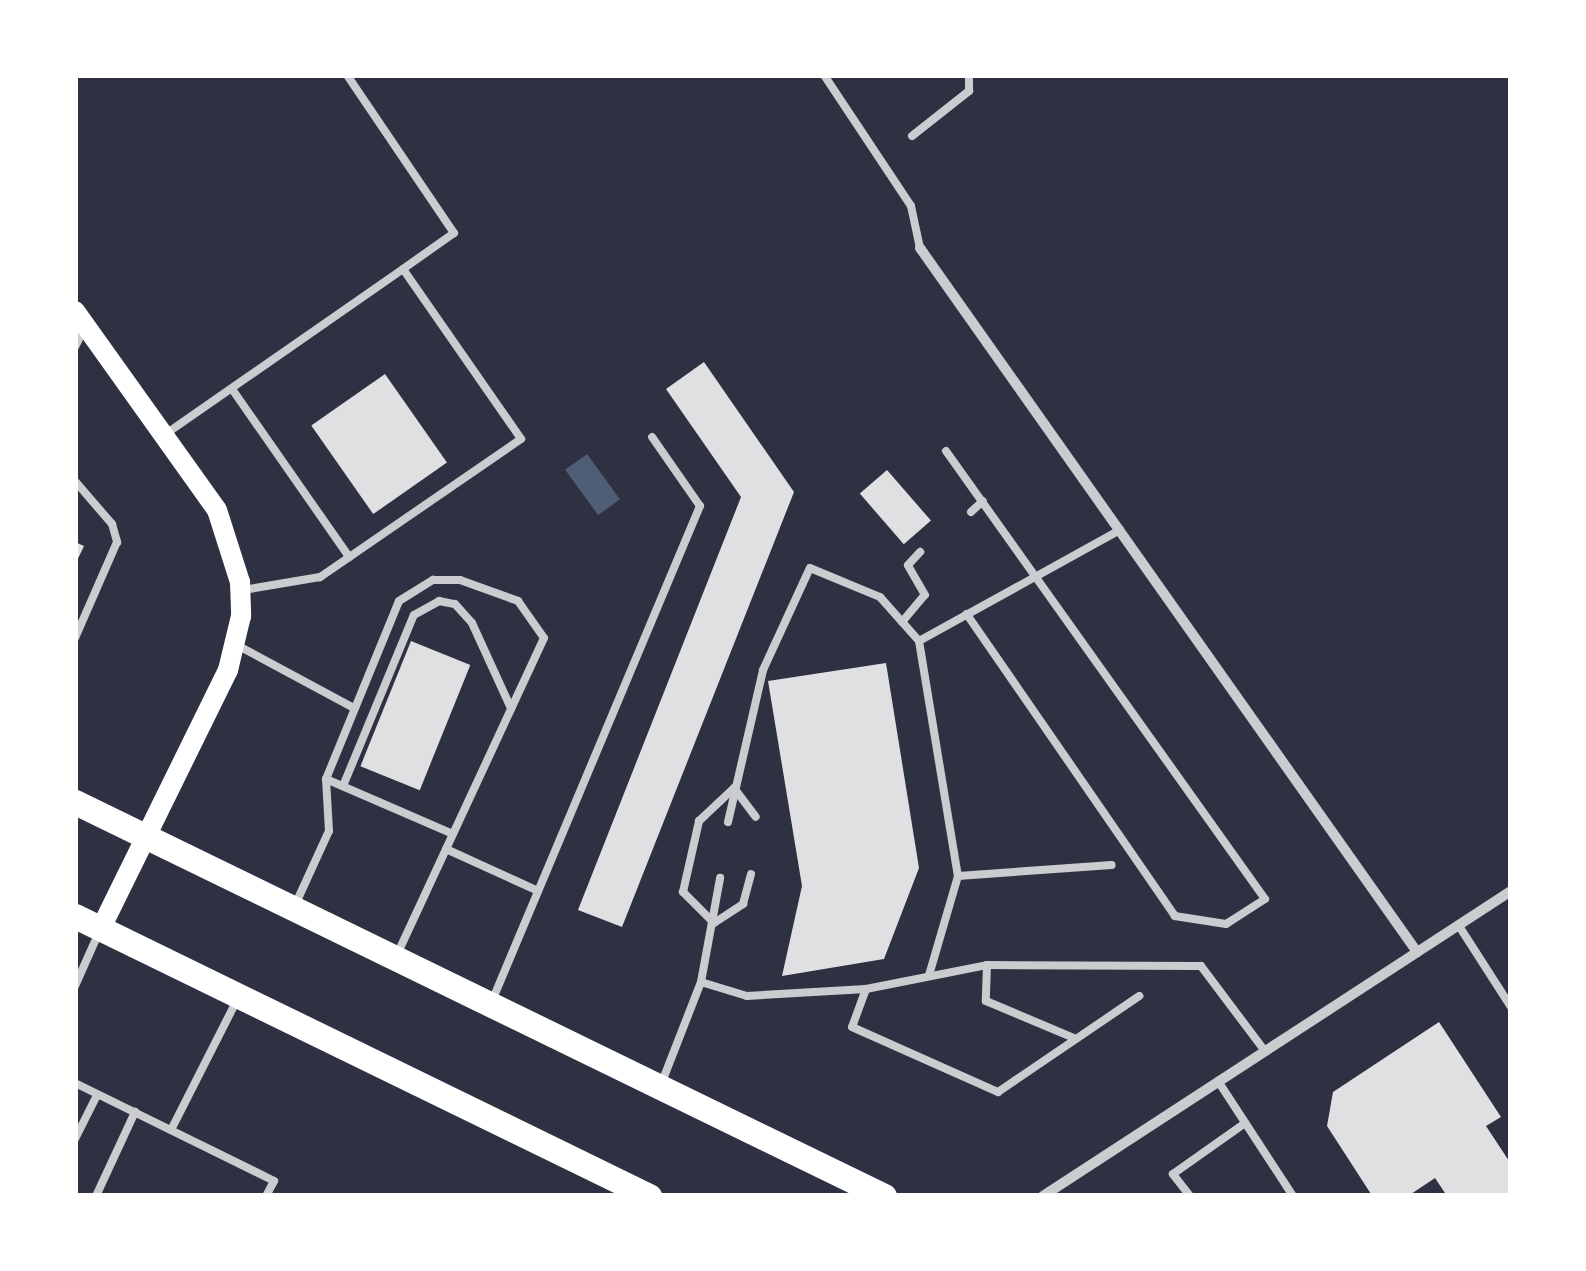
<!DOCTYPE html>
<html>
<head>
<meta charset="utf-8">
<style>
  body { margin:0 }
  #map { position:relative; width:1586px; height:1271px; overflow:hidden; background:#2d3142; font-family:"DejaVu Sans",sans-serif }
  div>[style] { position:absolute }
  .water>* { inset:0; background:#4f5d75; transform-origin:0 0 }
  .building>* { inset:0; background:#e0e0e3; transform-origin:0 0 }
  .service>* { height:8px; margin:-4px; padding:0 4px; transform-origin:4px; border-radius:4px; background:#caccd0 }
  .minor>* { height:10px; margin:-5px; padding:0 5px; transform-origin:5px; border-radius:5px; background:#caccd0 }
  .secondary>* { height:20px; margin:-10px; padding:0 10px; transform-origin:10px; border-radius:10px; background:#fff }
  .primary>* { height:25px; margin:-12.5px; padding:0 12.5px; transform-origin:12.5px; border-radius:12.5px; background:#fff }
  span { translate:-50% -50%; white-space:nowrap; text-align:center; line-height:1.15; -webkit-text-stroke:9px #fff; paint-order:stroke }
  .frame { position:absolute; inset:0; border:78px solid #fff; pointer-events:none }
</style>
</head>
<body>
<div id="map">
  <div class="water">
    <i style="left:587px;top:454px;width:56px;height:27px;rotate:54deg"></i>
  </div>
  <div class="building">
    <i style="clip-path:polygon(704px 362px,794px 492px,622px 927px,578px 910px,741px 497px,666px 389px)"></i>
    <i style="left:385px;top:374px;width:108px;height:90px;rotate:55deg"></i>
    <i style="left:887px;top:470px;width:67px;height:36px;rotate:49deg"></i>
    <i style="clip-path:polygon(75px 542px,84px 546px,75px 565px)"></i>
    <i style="left:411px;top:641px;width:64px;height:135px;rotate:22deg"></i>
    <i style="clip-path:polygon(886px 663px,919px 868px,884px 959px,782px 976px,802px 886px,768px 681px)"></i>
    <i style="clip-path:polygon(1439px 1022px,1501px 1117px,1486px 1126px,1511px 1164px,1511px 1196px,1447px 1196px,1435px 1178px,1408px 1196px,1371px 1194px,1327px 1126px,1333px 1092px)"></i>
  </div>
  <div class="service">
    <i style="left:347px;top:75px;width:191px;rotate:55.9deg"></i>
    <i style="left:454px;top:233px;width:62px;rotate:144.8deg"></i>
    <i style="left:824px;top:75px;width:157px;rotate:56.4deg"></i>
    <i style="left:911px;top:206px;width:43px;rotate:77.9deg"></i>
    <i style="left:912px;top:136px;width:73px;rotate:-38.3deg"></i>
    <i style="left:969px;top:91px;width:16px;rotate:-90deg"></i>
    <i style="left:75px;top:347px;width:20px;rotate:-63deg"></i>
    <i style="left:232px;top:389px;width:205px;rotate:55.1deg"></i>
    <i style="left:167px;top:433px;width:287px;rotate:-34.8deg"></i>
    <i style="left:403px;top:269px;width:207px;rotate:55.2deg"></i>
    <i style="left:521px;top:439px;width:244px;rotate:145.5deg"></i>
    <i style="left:320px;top:577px;width:78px;rotate:170.4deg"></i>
    <i style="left:946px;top:451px;width:550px;rotate:54.55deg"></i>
    <i style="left:1265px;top:899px;width:46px;rotate:147.3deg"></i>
    <i style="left:1226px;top:924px;width:52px;rotate:-171.1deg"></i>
    <i style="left:1175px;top:916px;width:367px;rotate:-124.6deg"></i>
    <i style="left:75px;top:481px;width:57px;rotate:49.3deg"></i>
    <i style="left:112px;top:524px;width:19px;rotate:74deg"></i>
    <i style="left:117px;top:542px;width:105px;rotate:113.6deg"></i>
    <i style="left:971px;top:512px;width:16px;rotate:-43deg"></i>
    <i style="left:902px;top:622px;width:35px;rotate:-50deg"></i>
    <i style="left:925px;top:595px;width:34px;rotate:-120deg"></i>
    <i style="left:908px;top:565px;width:18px;rotate:-47deg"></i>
    <i style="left:919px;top:641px;width:230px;rotate:-28.9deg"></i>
    <i style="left:235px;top:644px;width:135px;rotate:28.3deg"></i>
    <i style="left:326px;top:779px;width:138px;rotate:23.4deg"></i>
    <i style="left:343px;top:786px;width:185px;rotate:-67.5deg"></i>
    <i style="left:414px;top:615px;width:29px;rotate:-29deg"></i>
    <i style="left:439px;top:601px;width:16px;rotate:11deg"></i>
    <i style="left:455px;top:604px;width:25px;rotate:48deg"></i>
    <i style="left:472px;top:623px;width:94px;rotate:65.4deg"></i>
    <i style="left:734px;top:788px;width:36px;rotate:53deg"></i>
    <i style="left:728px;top:822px;width:156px;rotate:-77deg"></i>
    <i style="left:763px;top:670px;width:112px;rotate:-65.3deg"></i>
    <i style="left:810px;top:568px;width:76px;rotate:22.5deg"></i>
    <i style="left:880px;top:597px;width:59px;rotate:48.4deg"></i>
    <i style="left:919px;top:641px;width:238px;rotate:80.6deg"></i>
    <i style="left:958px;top:876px;width:103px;rotate:106.3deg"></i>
    <i style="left:446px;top:849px;width:101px;rotate:24.5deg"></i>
    <i style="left:958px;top:876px;width:154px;rotate:-4.1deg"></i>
    <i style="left:296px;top:903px;width:79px;rotate:-65.4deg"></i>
    <i style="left:329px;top:831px;width:52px;rotate:-93.3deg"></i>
    <i style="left:326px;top:779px;width:192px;rotate:-67.7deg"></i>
    <i style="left:399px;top:601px;width:40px;rotate:-32deg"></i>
    <i style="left:433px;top:580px;width:27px"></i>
    <i style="left:460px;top:580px;width:62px;rotate:19.9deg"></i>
    <i style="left:518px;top:601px;width:45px;rotate:54.9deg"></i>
    <i style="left:544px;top:638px;width:347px;rotate:114.9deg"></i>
    <i style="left:714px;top:923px;width:44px;rotate:-135deg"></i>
    <i style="left:683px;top:892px;width:73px;rotate:-77.3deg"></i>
    <i style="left:699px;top:821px;width:48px;rotate:-43.3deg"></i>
    <i style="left:714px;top:923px;width:35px;rotate:-33deg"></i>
    <i style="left:743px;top:904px;width:31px;rotate:-75deg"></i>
    <i style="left:1459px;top:926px;width:96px;rotate:57.3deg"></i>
    <i style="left:987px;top:965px;width:214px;rotate:0.3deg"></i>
    <i style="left:1201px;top:966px;width:105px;rotate:53.1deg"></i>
    <i style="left:701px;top:982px;width:48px;rotate:16.9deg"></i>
    <i style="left:747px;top:996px;width:119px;rotate:-3.4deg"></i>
    <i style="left:866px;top:989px;width:123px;rotate:-11.2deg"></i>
    <i style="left:987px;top:965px;width:36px;rotate:92deg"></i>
    <i style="left:986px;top:1001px;width:95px;rotate:22.8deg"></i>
    <i style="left:75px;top:986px;width:59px;rotate:-66deg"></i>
    <i style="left:866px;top:989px;width:40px;rotate:110.2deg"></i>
    <i style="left:852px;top:1027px;width:160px;rotate:24deg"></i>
    <i style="left:998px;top:1092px;width:171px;rotate:-34.2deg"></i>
    <i style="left:492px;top:1001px;width:537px;rotate:-67.21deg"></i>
    <i style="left:700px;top:506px;width:84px;rotate:-124.8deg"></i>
    <i style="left:1218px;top:1081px;width:137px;rotate:56.9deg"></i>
    <i style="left:662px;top:1082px;width:107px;rotate:-68.7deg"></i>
    <i style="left:701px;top:982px;width:106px;rotate:-79.6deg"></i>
    <i style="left:75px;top:1083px;width:222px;rotate:26.2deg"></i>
    <i style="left:274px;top:1181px;width:17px;rotate:118deg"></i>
    <i style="left:171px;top:1130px;width:146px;rotate:-63.1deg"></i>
    <i style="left:75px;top:1139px;width:49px;rotate:-63.4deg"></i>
    <i style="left:96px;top:1196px;width:93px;rotate:-65.1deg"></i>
    <i style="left:1190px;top:1196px;width:28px;rotate:-128deg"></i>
    <i style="left:1173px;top:1174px;width:88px;rotate:-35.3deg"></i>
  </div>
  <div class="minor">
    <i style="left:920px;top:248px;width:862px;rotate:54.78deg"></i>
    <i style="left:1043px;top:1196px;width:559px;rotate:-33.09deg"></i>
  </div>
  <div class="secondary">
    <i style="left:75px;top:311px;width:244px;rotate:54.5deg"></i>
    <i style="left:217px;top:510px;width:76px;rotate:72.3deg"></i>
    <i style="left:240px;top:582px;width:34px;rotate:88deg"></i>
    <i style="left:241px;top:616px;width:56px;rotate:103.5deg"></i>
    <i style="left:228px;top:670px;width:288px;rotate:116.2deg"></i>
  </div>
  <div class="primary">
    <i style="left:75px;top:802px;width:900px;rotate:25.97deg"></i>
    <i style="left:75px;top:916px;width:639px;rotate:26deg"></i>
  </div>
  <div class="frame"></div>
</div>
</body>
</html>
